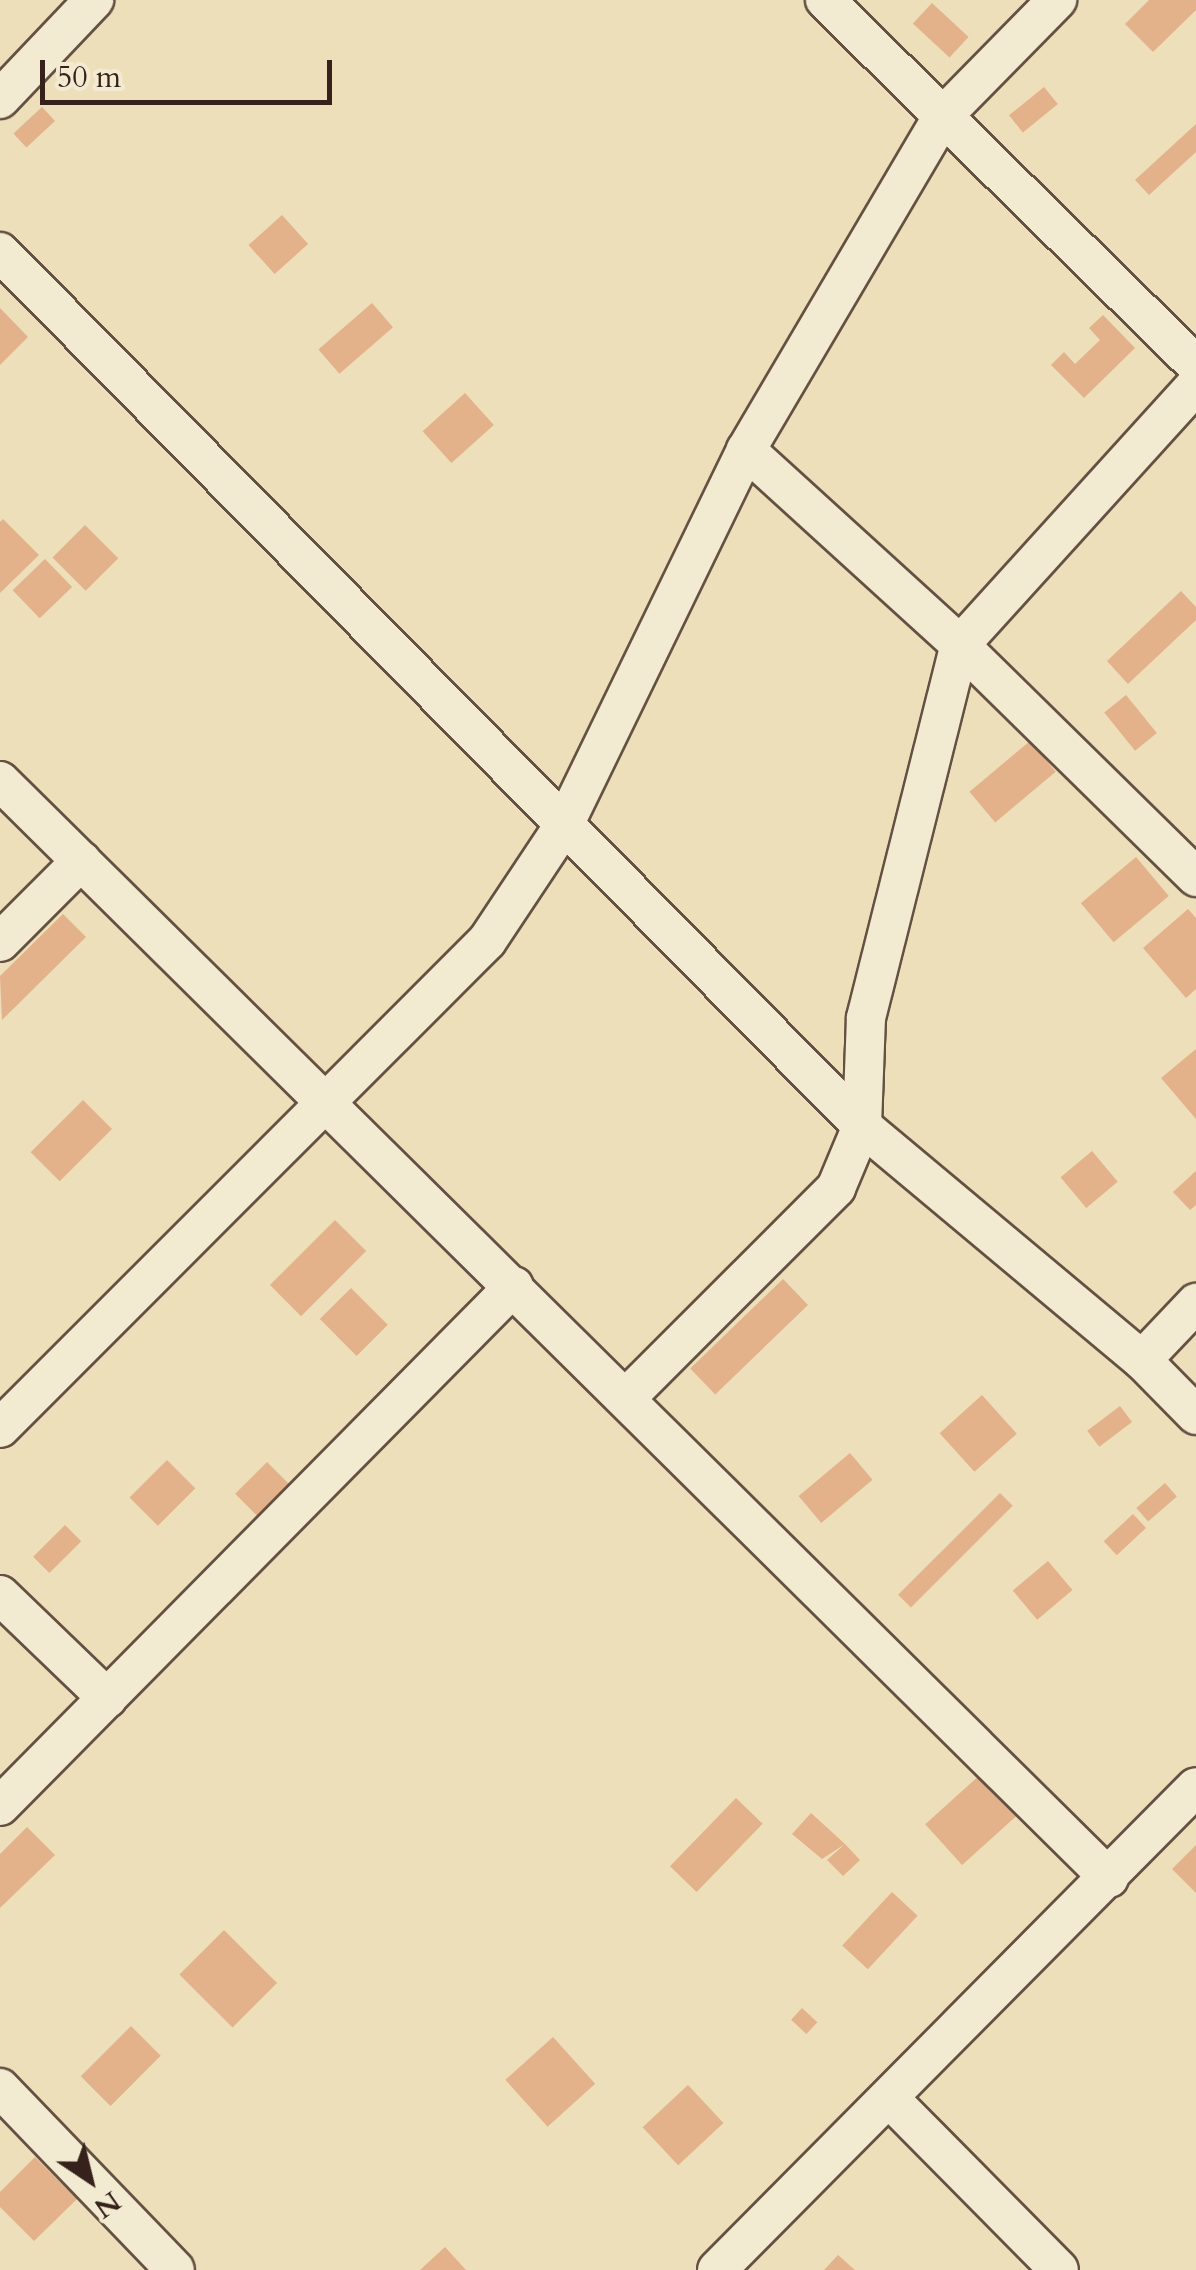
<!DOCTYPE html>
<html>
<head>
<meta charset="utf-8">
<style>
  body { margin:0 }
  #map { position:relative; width:1196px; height:2270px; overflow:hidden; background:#eddfba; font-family:Cardo,serif }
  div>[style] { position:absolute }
  .building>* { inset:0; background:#e3b18a; transform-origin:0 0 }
  .roads { filter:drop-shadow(2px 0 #645142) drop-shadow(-2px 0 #645142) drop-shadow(0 2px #645142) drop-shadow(0 -2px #645142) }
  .minor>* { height:38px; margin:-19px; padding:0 19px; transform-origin:19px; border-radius:19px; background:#f3ead2 }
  span { translate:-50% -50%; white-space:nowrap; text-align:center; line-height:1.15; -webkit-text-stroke:10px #f3ead2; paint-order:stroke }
  .north { position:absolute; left:40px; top:2130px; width:100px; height:100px; -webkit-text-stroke:8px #f3ead2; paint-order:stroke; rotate:145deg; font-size:28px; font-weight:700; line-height:40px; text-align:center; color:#36221a }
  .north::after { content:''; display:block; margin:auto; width:35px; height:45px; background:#36221a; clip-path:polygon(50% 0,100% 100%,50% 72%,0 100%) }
  .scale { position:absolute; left:40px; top:60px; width:292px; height:45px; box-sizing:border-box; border:5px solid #36221a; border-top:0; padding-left:12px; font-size:30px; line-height:35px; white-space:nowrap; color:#36221a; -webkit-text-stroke:8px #f3ead2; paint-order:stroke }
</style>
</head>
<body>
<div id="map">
  <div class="building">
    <i style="clip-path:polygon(1149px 0,1196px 0,1196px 10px,1153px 52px,1125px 24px)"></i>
    <i style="left:932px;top:3px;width:50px;height:28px;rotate:43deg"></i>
    <i style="left:1044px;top:87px;width:22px;height:45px;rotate:51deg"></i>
    <i style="left:42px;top:107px;width:19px;height:39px;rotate:47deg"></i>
    <i style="clip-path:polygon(1196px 124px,1196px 152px,1149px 195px,1135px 180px)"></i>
    <i style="left:282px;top:215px;width:39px;height:45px;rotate:48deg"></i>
    <i style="left:372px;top:303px;width:32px;height:71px;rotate:49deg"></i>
    <i style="clip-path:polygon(0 308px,28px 337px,0 365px)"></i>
    <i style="clip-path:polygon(1103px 315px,1135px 348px,1084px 398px,1051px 365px,1064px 352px,1075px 364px,1100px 340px,1089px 328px)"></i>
    <i style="left:465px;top:393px;width:43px;height:57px;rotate:48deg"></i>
    <i style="clip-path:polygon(3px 519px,39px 555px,0 593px,0 522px)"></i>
    <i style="left:85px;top:525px;width:47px;height:46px;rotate:45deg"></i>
    <i style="left:45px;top:559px;width:39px;height:45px;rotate:46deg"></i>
    <i style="clip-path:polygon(1181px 591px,1196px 607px,1196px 620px,1128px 684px,1107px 661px)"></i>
    <i style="left:1126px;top:695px;width:49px;height:28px;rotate:51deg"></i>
    <i style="left:1030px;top:741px;width:40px;height:79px;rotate:50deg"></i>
    <i style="left:1136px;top:857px;width:51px;height:72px;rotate:50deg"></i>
    <i style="clip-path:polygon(1188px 909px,1196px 918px,1196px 989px,1186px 998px,1143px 948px)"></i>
    <i style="clip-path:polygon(63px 914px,86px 937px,2px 1020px,0 976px)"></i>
    <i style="clip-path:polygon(1196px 1049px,1196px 1119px,1161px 1078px)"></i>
    <i style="left:83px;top:1100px;width:41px;height:74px;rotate:45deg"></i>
    <i style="left:1092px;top:1151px;width:40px;height:41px;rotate:50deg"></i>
    <i style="clip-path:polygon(1196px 1171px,1196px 1205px,1190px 1210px,1173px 1192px)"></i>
    <i style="left:335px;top:1220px;width:44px;height:92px;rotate:45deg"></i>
    <i style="left:783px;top:1279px;width:36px;height:129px;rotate:46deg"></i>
    <i style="left:351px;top:1288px;width:52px;height:44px;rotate:45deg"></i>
    <i style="left:982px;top:1395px;width:52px;height:57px;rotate:48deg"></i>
    <i style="left:1120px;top:1406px;width:20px;height:41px;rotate:53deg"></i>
    <i style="left:850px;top:1453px;width:35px;height:67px;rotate:50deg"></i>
    <i style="left:167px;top:1460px;width:40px;height:53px;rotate:45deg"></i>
    <i style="left:267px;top:1462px;width:35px;height:45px;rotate:45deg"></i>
    <i style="left:1165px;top:1483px;width:18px;height:38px;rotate:49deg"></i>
    <i style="left:1000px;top:1493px;width:18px;height:144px;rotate:45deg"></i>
    <i style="left:1133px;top:1514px;width:19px;height:40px;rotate:47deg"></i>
    <i style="left:65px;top:1525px;width:23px;height:45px;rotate:45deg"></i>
    <i style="left:1048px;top:1561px;width:38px;height:46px;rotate:50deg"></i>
    <i style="left:981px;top:1774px;width:55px;height:75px;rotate:48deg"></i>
    <i style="left:736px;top:1798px;width:37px;height:95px;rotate:44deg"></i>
    <i style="clip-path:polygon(811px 1813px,845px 1844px,860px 1860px,843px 1876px,827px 1860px,845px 1844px,822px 1859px,792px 1834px)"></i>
    <i style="clip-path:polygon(27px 1827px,55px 1855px,0 1908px,0 1854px)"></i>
    <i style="clip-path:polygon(1196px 1845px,1196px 1893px,1172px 1869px)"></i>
    <i style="left:892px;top:1892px;width:35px;height:73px;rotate:43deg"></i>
    <i style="left:224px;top:1930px;width:75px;height:63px;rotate:45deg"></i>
    <i style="left:802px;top:2008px;width:21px;height:16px;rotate:43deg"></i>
    <i style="left:131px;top:2026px;width:42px;height:71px;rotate:45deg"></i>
    <i style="left:553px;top:2037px;width:63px;height:64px;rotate:48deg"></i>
    <i style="left:688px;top:2085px;width:52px;height:62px;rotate:47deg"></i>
    <i style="clip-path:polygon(35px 2157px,77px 2199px,34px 2241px,0 2207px,0 2192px)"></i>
    <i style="clip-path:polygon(445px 2247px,466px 2270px,420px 2270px)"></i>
    <i style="clip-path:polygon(838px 2255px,855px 2270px,824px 2270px)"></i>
  </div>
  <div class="roads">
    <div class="minor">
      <i style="left:825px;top:0;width:520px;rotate:44.53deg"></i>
      <i style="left:0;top:99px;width:137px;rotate:-46.5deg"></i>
      <i style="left:0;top:252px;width:1228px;rotate:45.4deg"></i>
      <i style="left:862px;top:1126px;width:365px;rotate:39.9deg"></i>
      <i style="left:1142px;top:1360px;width:77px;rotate:45.5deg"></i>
      <i style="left:746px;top:450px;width:290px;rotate:42.3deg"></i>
      <i style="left:960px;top:645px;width:331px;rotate:44.5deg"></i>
      <i style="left:0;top:781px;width:1560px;rotate:44.69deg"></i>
      <i style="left:0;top:942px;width:115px;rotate:-45deg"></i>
      <i style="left:1142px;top:1360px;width:79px;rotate:-46.5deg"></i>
      <i style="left:627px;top:1397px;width:296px;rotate:-45deg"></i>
      <i style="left:836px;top:1188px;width:67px;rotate:-67.2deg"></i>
      <i style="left:862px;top:1126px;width:108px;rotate:-87.9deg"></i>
      <i style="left:866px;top:1018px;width:385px;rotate:-75.9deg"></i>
      <i style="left:960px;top:645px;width:351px;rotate:-47.8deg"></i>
      <i style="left:0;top:1428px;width:689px;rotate:-45deg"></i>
      <i style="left:487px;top:941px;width:139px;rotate:-56.4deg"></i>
      <i style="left:564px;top:825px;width:417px;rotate:-64.1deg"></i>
      <i style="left:746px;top:450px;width:388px;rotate:-59.5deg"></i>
      <i style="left:943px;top:116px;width:163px;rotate:-45.5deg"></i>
      <i style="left:0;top:1595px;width:149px;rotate:43.9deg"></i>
      <i style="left:0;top:1806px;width:731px;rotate:-45.33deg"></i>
      <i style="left:0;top:2088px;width:252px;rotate:46.1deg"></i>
      <i style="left:890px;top:2099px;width:240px;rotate:45.3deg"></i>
      <i style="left:717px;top:2270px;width:680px;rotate:-45.24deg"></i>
    </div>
  </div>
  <div class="north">N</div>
  <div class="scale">50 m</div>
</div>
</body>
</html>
